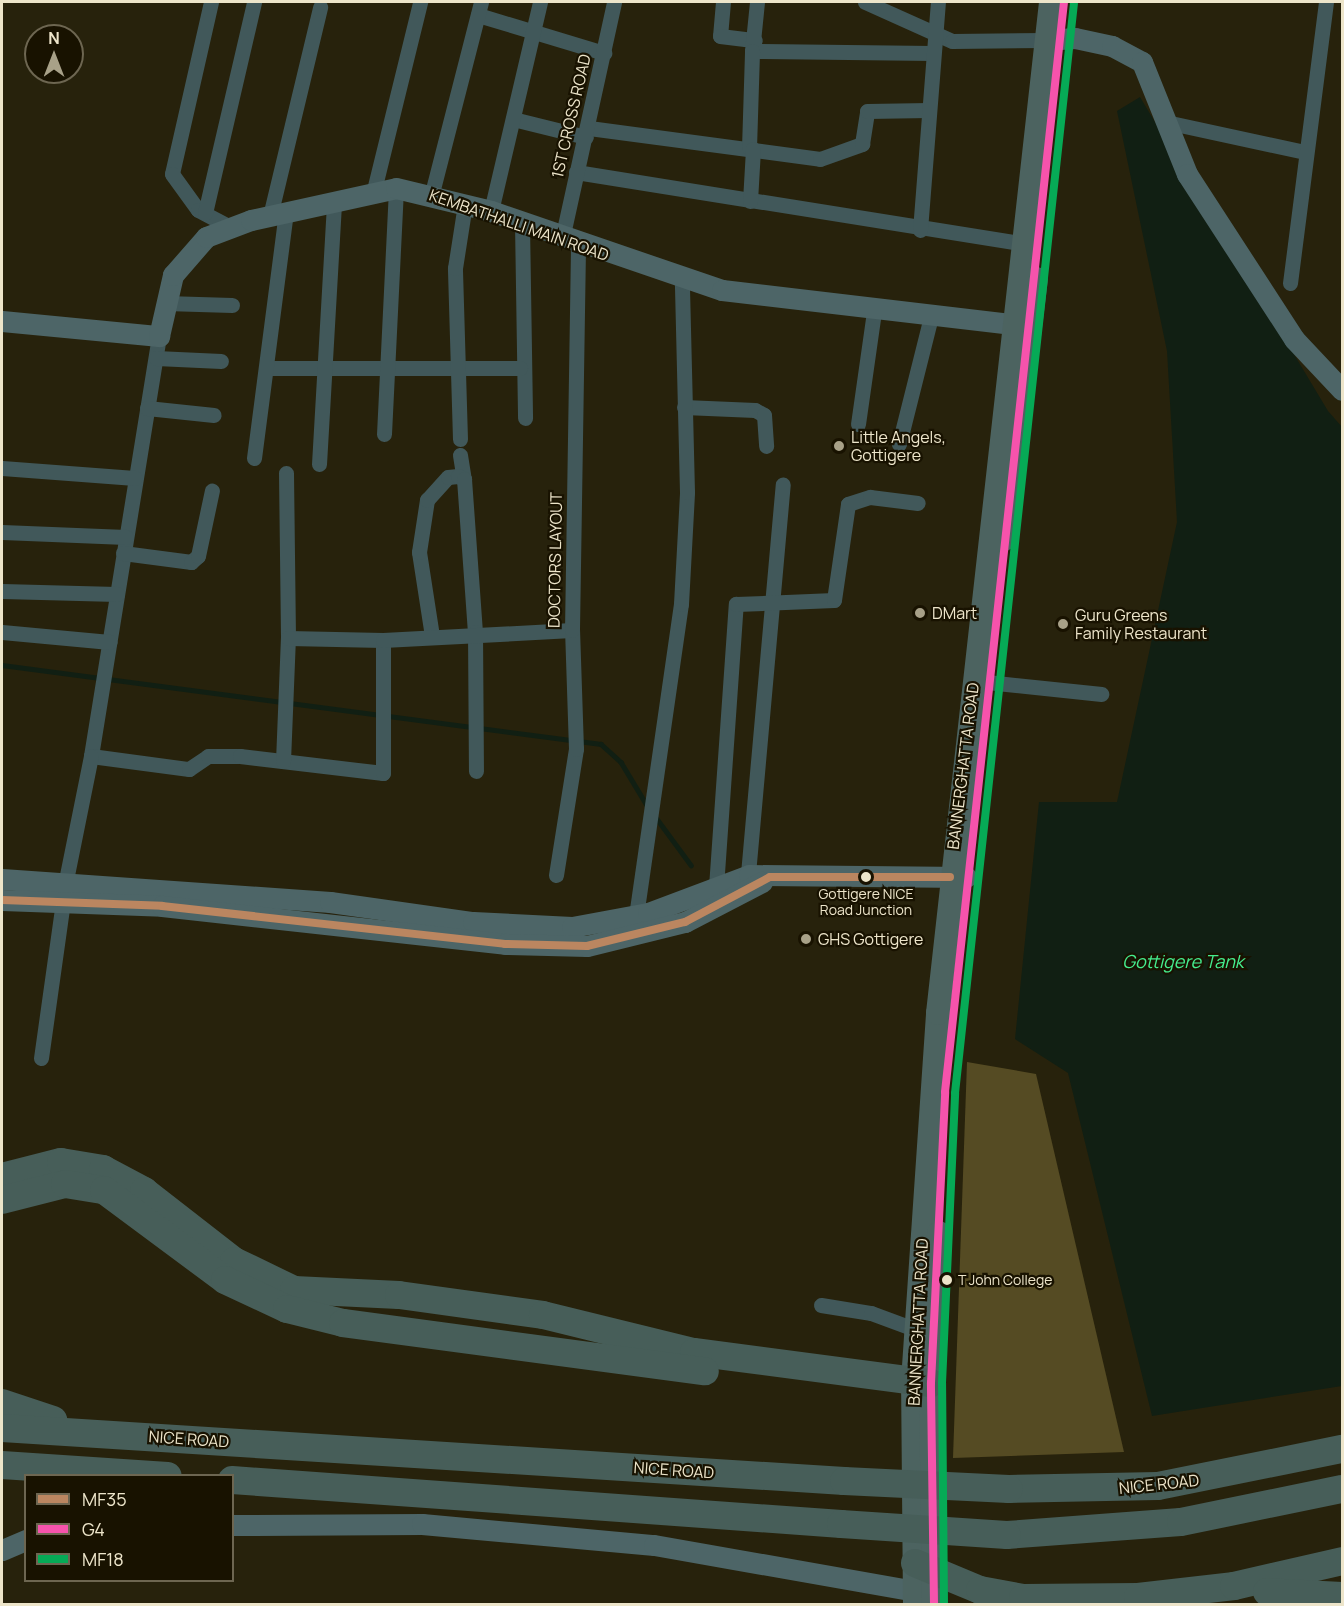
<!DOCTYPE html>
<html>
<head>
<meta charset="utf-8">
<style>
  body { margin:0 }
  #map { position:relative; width:1344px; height:1606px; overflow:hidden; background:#27220c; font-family:Manrope,sans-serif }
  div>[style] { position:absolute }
  .green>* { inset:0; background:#554b23 }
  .water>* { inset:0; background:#111f13 }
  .stream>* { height:4.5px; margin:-2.25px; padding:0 2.25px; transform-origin:2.25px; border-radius:2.25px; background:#111f13 }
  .street>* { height:15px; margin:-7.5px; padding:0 7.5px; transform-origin:7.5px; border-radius:7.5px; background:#41585a }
  .secondary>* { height:21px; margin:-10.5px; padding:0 10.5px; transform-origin:10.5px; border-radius:10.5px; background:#4d6567 }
  .primary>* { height:24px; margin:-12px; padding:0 12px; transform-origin:12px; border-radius:12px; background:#4c6360 }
  .highway>* { height:28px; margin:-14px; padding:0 14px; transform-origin:14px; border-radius:14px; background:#475e59 }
  .highway-bridge>* { height:28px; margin:-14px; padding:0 14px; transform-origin:14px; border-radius:14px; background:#475e59 }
  .bus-1>* { height:8px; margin:-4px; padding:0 4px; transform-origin:4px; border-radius:4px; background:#bb8660 }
  .bus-2>* { height:8px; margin:-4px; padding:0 4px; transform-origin:4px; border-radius:4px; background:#f653ac }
  .bus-3>* { height:8px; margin:-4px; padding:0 4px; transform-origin:4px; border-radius:4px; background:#06aa56 }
  .dots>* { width:16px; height:16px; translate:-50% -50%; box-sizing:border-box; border:3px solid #181200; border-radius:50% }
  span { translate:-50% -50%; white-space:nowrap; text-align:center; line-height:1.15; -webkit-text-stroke:4.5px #181200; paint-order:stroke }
  .bus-label { font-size:14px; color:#ede5ca }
  .left { translate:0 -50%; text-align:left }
  .street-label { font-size:16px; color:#ede5ca }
  .poi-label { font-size:16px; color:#ede5ca }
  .water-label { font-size:18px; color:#45ed8e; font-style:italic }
  .frame { position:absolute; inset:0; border:3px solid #ede5ca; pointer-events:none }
  .legend { position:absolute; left:24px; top:1474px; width:210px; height:108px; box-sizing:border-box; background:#181200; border:2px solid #6d6651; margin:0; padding:8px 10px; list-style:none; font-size:18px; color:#ede5ca }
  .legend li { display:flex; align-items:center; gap:12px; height:30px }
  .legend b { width:30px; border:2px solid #6d6651 }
  .north { position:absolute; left:24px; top:24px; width:60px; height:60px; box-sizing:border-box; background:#181200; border:2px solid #6d6651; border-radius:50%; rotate:0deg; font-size:16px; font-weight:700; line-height:24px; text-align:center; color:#ede5ca }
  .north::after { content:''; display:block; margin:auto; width:21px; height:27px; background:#a8a188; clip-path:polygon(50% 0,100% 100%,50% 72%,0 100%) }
</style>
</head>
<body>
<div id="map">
  <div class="green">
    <i style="clip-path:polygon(967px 1062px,1036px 1074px,1124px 1452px,953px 1458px)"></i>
  </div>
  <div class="water">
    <i style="clip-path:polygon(1140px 97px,1328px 411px,1342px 427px,1342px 1386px,1152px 1416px,1068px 1073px,1015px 1039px,1039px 802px,1117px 802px,1177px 522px,1167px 351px,1117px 111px)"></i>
  </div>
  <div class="stream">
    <i style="left:2px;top:665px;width:604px;rotate:7.51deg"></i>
    <i style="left:601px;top:744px;width:27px;rotate:42deg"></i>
    <i style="left:621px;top:762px;width:52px;rotate:59deg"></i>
    <i style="left:655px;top:816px;width:61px;rotate:53.7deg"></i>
  </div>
  <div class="street">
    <i style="left:211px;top:2px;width:176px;rotate:102.8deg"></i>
    <i style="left:172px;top:174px;width:44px;rotate:54.2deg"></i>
    <i style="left:198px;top:210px;width:34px;rotate:28deg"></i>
    <i style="left:723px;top:2px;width:34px;rotate:95deg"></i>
    <i style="left:720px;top:36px;width:35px;rotate:7deg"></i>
    <i style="left:757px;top:2px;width:49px;rotate:95.8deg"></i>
    <i style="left:752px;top:51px;width:181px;rotate:0.6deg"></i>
    <i style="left:865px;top:2px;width:95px;rotate:24.1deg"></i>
    <i style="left:952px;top:41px;width:94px;rotate:-0.6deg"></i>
    <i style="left:478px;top:15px;width:132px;rotate:16.8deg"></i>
    <i style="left:513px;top:119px;width:75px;rotate:13.9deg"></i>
    <i style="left:1166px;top:122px;width:142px;rotate:12.2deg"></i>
    <i style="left:589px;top:128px;width:233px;rotate:7.6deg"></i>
    <i style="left:820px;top:159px;width:45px;rotate:-19.7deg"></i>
    <i style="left:862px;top:144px;width:33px;rotate:-81deg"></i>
    <i style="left:867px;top:111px;width:62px;rotate:-0.9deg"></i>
    <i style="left:749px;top:148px;width:97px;rotate:-88.2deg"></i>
    <i style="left:576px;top:172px;width:454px;rotate:9.1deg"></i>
    <i style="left:432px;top:193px;width:197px;rotate:-75.6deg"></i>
    <i style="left:373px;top:194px;width:198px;rotate:-76.2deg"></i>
    <i style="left:750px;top:201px;width:52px;rotate:-86.7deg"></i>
    <i style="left:491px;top:211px;width:215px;rotate:-76.8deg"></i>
    <i style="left:205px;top:213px;width:217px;rotate:-76.9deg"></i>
    <i style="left:270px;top:216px;width:215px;rotate:-76.5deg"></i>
    <i style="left:522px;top:223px;width:195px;rotate:89.1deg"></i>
    <i style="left:920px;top:230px;width:229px;rotate:-85.5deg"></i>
    <i style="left:562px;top:239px;width:243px;rotate:-77.6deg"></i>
    <i style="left:1290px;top:283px;width:283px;rotate:-82.7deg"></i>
    <i style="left:165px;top:303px;width:67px;rotate:1.7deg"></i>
    <i style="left:159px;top:336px;width:425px;rotate:99.2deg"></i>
    <i style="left:91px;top:756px;width:99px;rotate:7.6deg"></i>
    <i style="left:189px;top:769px;width:23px;rotate:-34deg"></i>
    <i style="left:208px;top:756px;width:32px"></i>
    <i style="left:240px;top:756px;width:144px;rotate:6.8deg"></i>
    <i style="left:383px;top:773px;width:133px;rotate:-90deg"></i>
    <i style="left:156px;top:358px;width:65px;rotate:2.6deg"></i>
    <i style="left:266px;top:368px;width:254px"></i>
    <i style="left:684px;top:407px;width:71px;rotate:2.4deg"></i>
    <i style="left:755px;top:410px;width:10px;rotate:29deg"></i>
    <i style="left:764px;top:415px;width:31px;rotate:86deg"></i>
    <i style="left:147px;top:408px;width:67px;rotate:6deg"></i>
    <i style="left:858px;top:424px;width:114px;rotate:-81.9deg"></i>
    <i style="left:384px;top:434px;width:246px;rotate:-87.2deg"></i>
    <i style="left:460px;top:439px;width:171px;rotate:-91.7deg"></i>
    <i style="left:455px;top:268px;width:65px;rotate:-81.1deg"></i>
    <i style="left:899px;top:444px;width:131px;rotate:-75.9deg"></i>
    <i style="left:460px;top:455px;width:24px;rotate:81deg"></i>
    <i style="left:254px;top:458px;width:247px;rotate:-82.6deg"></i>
    <i style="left:319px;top:464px;width:260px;rotate:-86.7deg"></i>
    <i style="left:2px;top:468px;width:133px;rotate:4.3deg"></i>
    <i style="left:286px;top:473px;width:165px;rotate:89.3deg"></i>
    <i style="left:2px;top:532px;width:124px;rotate:2.3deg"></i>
    <i style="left:123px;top:553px;width:69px;rotate:7.5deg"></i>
    <i style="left:191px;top:562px;width:9px;rotate:-41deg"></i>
    <i style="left:198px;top:556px;width:67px;rotate:-78deg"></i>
    <i style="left:2px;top:591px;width:115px;rotate:1.5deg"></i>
    <i style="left:2px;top:632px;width:108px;rotate:5.3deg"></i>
    <i style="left:432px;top:636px;width:85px;rotate:-98.8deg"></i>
    <i style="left:419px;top:552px;width:53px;rotate:-81.3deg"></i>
    <i style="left:427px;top:500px;width:31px;rotate:-48deg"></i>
    <i style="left:448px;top:477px;width:10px;rotate:-6deg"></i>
    <i style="left:458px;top:476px;width:7px;rotate:27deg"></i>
    <i style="left:464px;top:479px;width:153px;rotate:85.9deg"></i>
    <i style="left:475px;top:632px;width:139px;rotate:89.6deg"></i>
    <i style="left:987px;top:682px;width:115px;rotate:6deg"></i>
    <i style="left:283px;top:761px;width:123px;rotate:-87.7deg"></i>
    <i style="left:288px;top:638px;width:95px;rotate:1.2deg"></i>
    <i style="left:383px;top:640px;width:189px;rotate:-3deg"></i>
    <i style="left:556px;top:875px;width:128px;rotate:-81deg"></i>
    <i style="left:576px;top:749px;width:119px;rotate:-91.9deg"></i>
    <i style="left:572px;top:630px;width:386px;rotate:-89.1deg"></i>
    <i style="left:747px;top:885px;width:402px;rotate:-84.9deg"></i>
    <i style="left:716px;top:887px;width:284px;rotate:-86deg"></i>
    <i style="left:736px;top:604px;width:98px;rotate:-2.3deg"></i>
    <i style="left:834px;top:600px;width:97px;rotate:-81.7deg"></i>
    <i style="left:848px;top:504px;width:23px;rotate:-18deg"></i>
    <i style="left:870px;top:497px;width:48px;rotate:7.1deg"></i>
    <i style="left:636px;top:916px;width:315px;rotate:-81.8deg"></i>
    <i style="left:681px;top:604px;width:112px;rotate:-86.9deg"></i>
    <i style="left:687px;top:492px;width:212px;rotate:-91.4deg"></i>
    <i style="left:41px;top:1058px;width:180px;rotate:-82deg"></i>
    <i style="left:66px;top:880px;width:126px;rotate:-78.6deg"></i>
    <i style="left:821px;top:1305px;width:51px;rotate:9.1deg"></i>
    <i style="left:871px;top:1313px;width:49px;rotate:20.3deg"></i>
  </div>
  <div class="secondary">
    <i style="left:1046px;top:40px;width:29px;rotate:-4deg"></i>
    <i style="left:1075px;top:38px;width:38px;rotate:12deg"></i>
    <i style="left:1112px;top:46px;width:34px;rotate:28deg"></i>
    <i style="left:1142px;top:62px;width:121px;rotate:68.1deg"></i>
    <i style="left:1187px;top:174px;width:197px;rotate:57deg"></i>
    <i style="left:1294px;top:339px;width:70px;rotate:46.7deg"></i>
    <i style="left:2px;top:321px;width:158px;rotate:5.5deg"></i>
    <i style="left:159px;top:336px;width:63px;rotate:-77.1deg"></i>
    <i style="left:173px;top:275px;width:50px;rotate:-49deg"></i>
    <i style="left:206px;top:237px;width:48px;rotate:-20.7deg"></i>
    <i style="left:251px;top:220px;width:148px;rotate:-12.4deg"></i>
    <i style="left:396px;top:188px;width:98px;rotate:13.6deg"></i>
    <i style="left:491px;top:211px;width:244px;rotate:18.9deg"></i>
    <i style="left:722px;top:290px;width:310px;rotate:6.7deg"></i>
    <i style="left:2px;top:879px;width:329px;rotate:4deg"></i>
    <i style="left:330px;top:902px;width:144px;rotate:8deg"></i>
    <i style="left:473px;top:922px;width:99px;rotate:2.9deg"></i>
    <i style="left:572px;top:927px;width:77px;rotate:-10.4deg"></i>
    <i style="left:648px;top:913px;width:108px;rotate:-20.6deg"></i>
    <i style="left:749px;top:875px;width:217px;rotate:0.5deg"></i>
    <i style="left:2px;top:900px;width:160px;rotate:2.1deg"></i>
    <i style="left:162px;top:906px;width:345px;rotate:6.3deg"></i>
    <i style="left:505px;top:944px;width:82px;rotate:1.4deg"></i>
    <i style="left:587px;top:946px;width:101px;rotate:-13.8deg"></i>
    <i style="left:685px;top:922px;width:87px;rotate:-27.5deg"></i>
    <i style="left:232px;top:1525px;width:190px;rotate:-0.3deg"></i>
    <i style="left:422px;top:1524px;width:233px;rotate:5.2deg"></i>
    <i style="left:654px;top:1545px;width:265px;rotate:10deg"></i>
    <i style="left:2px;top:1550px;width:26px;rotate:-23deg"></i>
  </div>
  <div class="primary">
    <i style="left:1004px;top:539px;width:262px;rotate:-83deg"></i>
    <i style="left:915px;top:1604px;width:223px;rotate:-90.5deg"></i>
    <i style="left:913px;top:1381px;width:369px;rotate:-86.1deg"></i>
    <i style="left:938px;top:1013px;width:1017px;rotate:-83.62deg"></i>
    <i style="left:934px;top:1604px;width:221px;rotate:-90.8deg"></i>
    <i style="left:931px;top:1383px;width:150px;rotate:-86.9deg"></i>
  </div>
  <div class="highway">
    <i style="left:2px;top:1177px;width:61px;rotate:-14.3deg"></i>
    <i style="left:61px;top:1162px;width:43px;rotate:9.5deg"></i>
    <i style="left:103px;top:1169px;width:47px;rotate:28.2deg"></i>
    <i style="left:144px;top:1191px;width:114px;rotate:37.9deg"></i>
    <i style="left:234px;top:1261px;width:67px;rotate:25.8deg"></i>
    <i style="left:294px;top:1290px;width:105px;rotate:2.7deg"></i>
    <i style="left:399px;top:1295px;width:145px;rotate:7.9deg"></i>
    <i style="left:543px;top:1315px;width:155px;rotate:13.8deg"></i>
    <i style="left:694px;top:1352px;width:239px;rotate:7.5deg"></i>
    <i style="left:2px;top:1200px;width:65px;rotate:-14.3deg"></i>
    <i style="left:65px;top:1184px;width:39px;rotate:9deg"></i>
    <i style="left:104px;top:1190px;width:151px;rotate:36.6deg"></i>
    <i style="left:225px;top:1280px;width:68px;rotate:25.1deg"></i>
    <i style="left:287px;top:1309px;width:58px;rotate:14deg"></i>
    <i style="left:343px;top:1323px;width:365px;rotate:7.6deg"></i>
    <i style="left:2px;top:1403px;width:54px;rotate:18.4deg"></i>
    <i style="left:2px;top:1428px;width:844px;rotate:3.6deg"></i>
    <i style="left:2px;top:1465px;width:166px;rotate:3.8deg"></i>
    <i style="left:232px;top:1480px;width:611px;rotate:4.13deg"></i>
    <i style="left:1009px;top:1489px;width:149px;rotate:-1.2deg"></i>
    <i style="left:1158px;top:1486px;width:188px;rotate:-11.4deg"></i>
    <i style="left:1007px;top:1535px;width:174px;rotate:-4.3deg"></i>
    <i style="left:1181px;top:1522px;width:164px;rotate:-11.6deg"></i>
    <i style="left:915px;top:1563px;width:70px;rotate:22.6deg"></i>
    <i style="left:980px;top:1590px;width:44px;rotate:10.5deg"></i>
    <i style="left:1023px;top:1598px;width:115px;rotate:-0.5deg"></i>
    <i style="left:1138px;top:1597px;width:97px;rotate:-6.5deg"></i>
    <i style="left:1234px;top:1586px;width:111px;rotate:-13deg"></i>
    <i style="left:1267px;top:1592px;width:75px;rotate:3.1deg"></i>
  </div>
  <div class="highway-bridge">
    <i style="left:844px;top:1481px;width:165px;rotate:2.8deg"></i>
    <i style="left:841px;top:1524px;width:166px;rotate:3.8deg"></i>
  </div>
  <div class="bus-1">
    <i style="left:2px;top:900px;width:160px;rotate:2.1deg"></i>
    <i style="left:162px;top:906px;width:345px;rotate:6.3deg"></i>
    <i style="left:505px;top:944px;width:82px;rotate:1.4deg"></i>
    <i style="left:587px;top:946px;width:101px;rotate:-13.8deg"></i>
    <i style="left:685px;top:922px;width:96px;rotate:-27.9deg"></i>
    <i style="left:770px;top:877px;width:180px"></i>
  </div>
  <div class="bus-2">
    <i style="left:934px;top:1604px;width:221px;rotate:-90.8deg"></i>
    <i style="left:931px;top:1383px;width:291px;rotate:-87.2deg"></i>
    <i style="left:945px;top:1092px;width:1096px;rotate:-83.77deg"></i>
  </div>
  <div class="bus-3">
    <i style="left:944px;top:1604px;width:221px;rotate:-90.5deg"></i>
    <i style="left:942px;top:1383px;width:290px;rotate:-87.4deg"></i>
    <i style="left:955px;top:1093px;width:1096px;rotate:-83.77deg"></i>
  </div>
  <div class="dots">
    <i style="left:839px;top:446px;background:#a8a188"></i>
    <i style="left:920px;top:613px;background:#a8a188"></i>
    <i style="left:1063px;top:624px;background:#a8a188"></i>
    <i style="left:866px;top:877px;background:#ede5ca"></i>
    <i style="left:806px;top:939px;background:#a8a188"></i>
    <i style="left:947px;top:1280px;background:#ede5ca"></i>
  </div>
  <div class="bus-label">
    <span style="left:866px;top:902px">Gottigere NICE<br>Road Junction</span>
    <span class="left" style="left:958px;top:1280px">T John College</span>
  </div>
  <div class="street-label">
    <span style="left:571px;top:116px;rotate:-77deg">1ST CROSS ROAD</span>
    <span style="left:519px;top:225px;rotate:19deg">KEMBATHALLI MAIN ROAD</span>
    <span style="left:555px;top:560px;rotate:-89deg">DOCTORS LAYOUT</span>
    <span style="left:963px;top:766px;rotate:-83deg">BANNERGHATTA ROAD</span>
    <span style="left:918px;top:1322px;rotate:-87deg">BANNERGHATTA ROAD</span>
    <span style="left:189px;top:1439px;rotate:4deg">NICE ROAD</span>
    <span style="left:674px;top:1470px;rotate:4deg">NICE ROAD</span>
    <span style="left:1159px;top:1484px;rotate:-6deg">NICE ROAD</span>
  </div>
  <div class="poi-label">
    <span class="left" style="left:851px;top:446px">Little Angels,<br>Gottigere</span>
    <span class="left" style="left:932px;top:613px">DMart</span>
    <span class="left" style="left:1075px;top:624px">Guru Greens<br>Family Restaurant</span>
    <span class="left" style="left:818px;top:939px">GHS Gottigere</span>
  </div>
  <div class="water-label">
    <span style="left:1183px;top:961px">Gottigere Tank</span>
  </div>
  <div class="frame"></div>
  <ul class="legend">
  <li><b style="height:8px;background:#bb8660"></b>MF35</li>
  <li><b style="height:8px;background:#f653ac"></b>G4</li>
  <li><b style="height:8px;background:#06aa56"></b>MF18</li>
  </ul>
  <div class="north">N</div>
</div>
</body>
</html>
